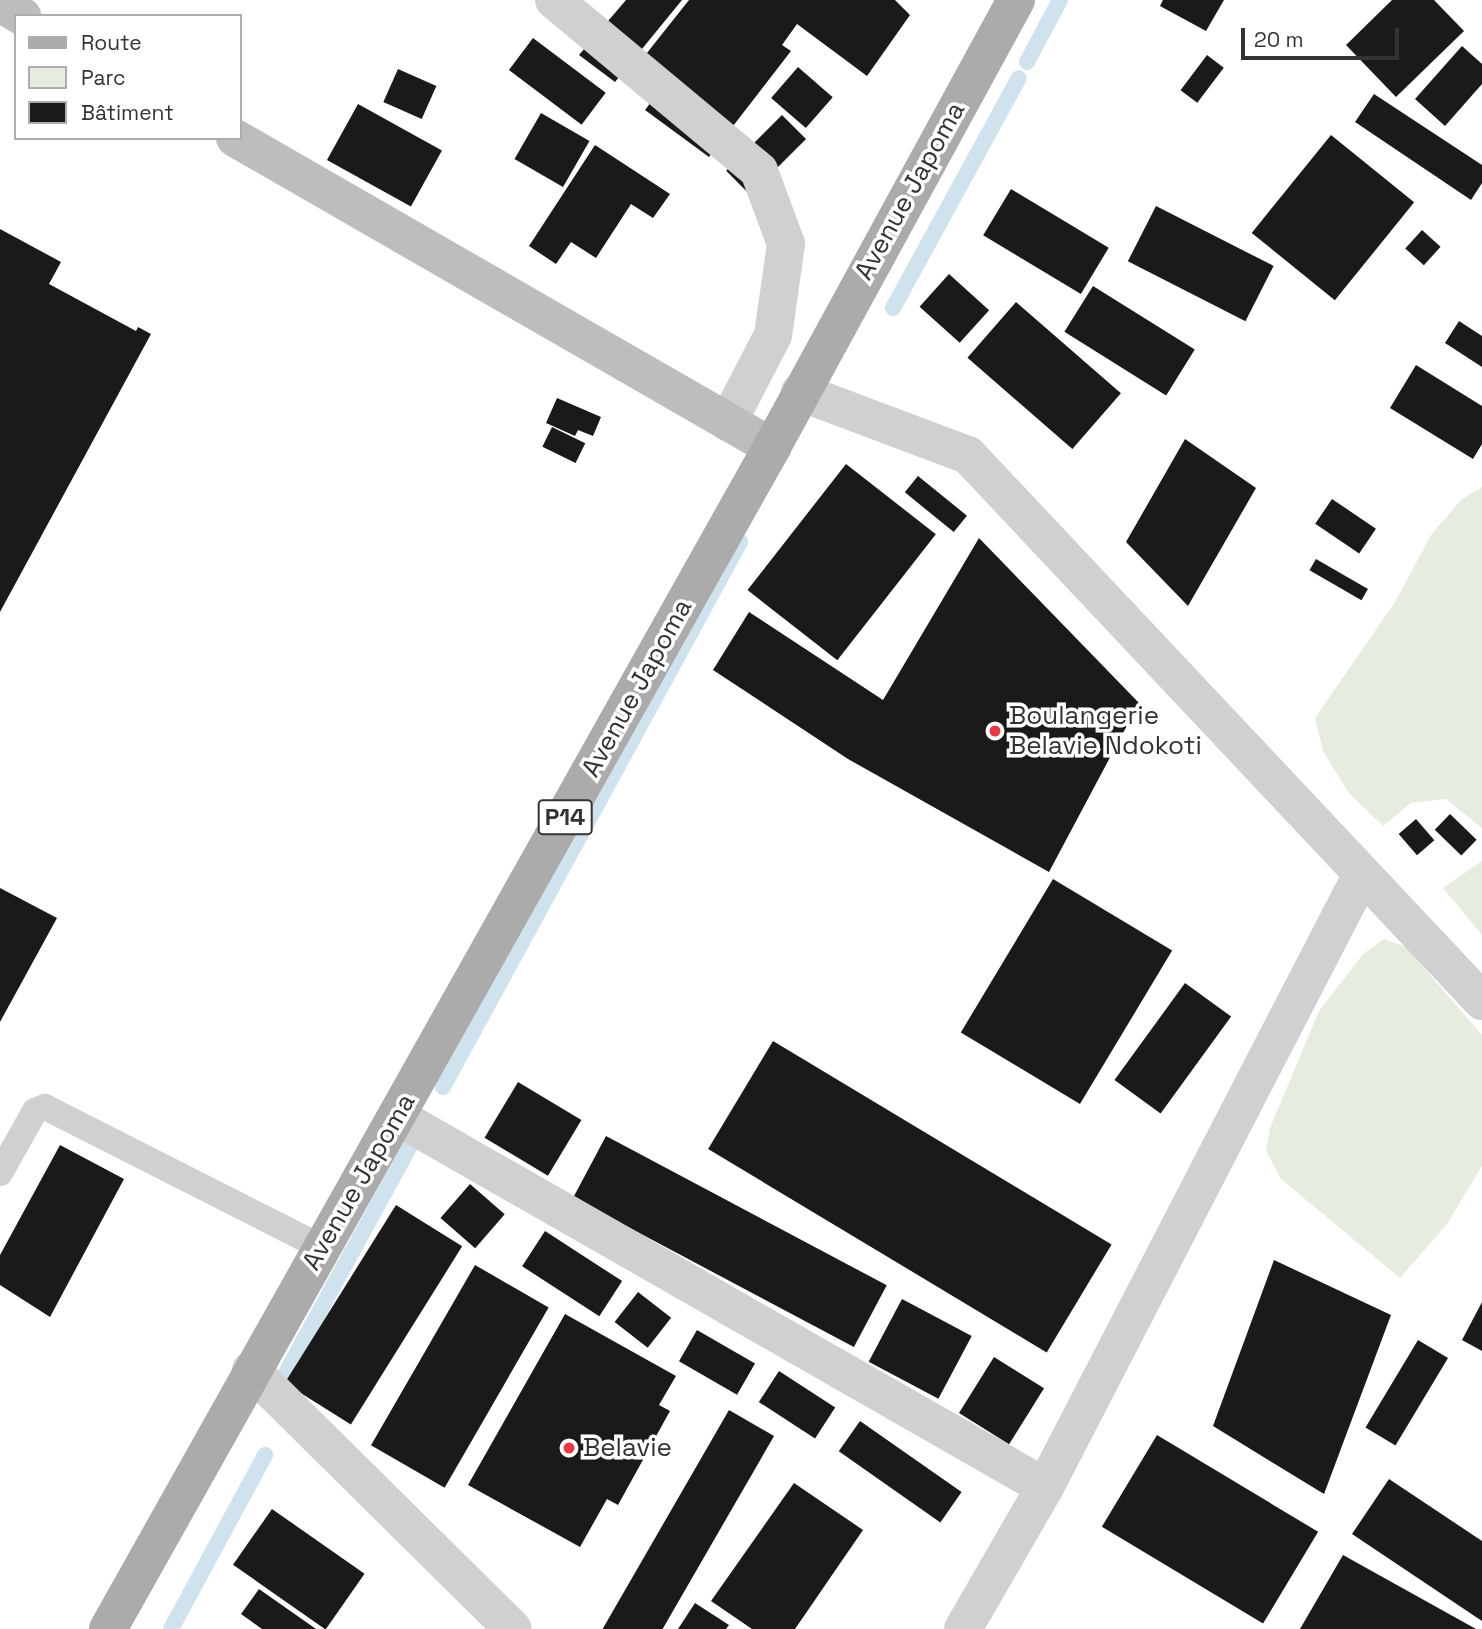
<!DOCTYPE html>
<html>
<head>
<meta charset="utf-8">
<style>
  body { margin:0 }
  #map { position:relative; width:1482px; height:1629px; overflow:hidden; background:#fff; font-family:"Space Grotesk",sans-serif }
  div>[style] { position:absolute }
  .green>* { inset:0; background:#e6ecdf }
  .stream>* { height:16px; margin:-8px; padding:0 8px; transform-origin:8px; border-radius:8px; background:#cfe2ee }
  .building>* { inset:0; background:#1a1a1a; transform-origin:0 0 }
  .lane>* { height:26px; margin:-13px; padding:0 13px; transform-origin:13px; border-radius:13px; background:#d0d0d0 }
  .street>* { height:38px; margin:-19px; padding:0 19px; transform-origin:19px; border-radius:19px; background:#d0d0d0 }
  .secondary>* { height:38px; margin:-19px; padding:0 19px; transform-origin:19px; border-radius:19px; background:#bdbdbd }
  .primary>* { height:38px; margin:-19px; padding:0 19px; transform-origin:19px; border-radius:19px; background:#ababab }
  .dots>* { width:19px; height:19px; translate:-50% -50%; box-sizing:border-box; border:4px solid #fff; border-radius:50% }
  span { translate:-50% -50%; white-space:nowrap; text-align:center; line-height:1.15; -webkit-text-stroke:7px #fff; paint-order:stroke }
  .shield-label span { padding:2px 5px; background:#fff; border:2px solid; border-radius:5px; -webkit-text-stroke-width:0 }
  .shield-label { font-size:24px; color:#333; font-weight:700 }
  .street-label { font-size:26px; color:#333 }
  .poi-label { font-size:26px; color:#333 }
  .left { translate:0 -50%; text-align:left }
  .legend { position:absolute; left:14px; top:14px; width:228px; height:126px; box-sizing:border-box; background:#fff; border:2px solid #adadad; margin:0; padding:9px 12px; list-style:none; font-size:21px; color:#333 }
  .legend li { display:flex; align-items:center; gap:14px; height:35px }
  .legend b { width:35px; border:2px solid #adadad }
  .scale { position:absolute; left:1241px; top:28px; width:158px; height:32px; box-sizing:border-box; border:4px solid #333; border-top:0; padding-left:9px; font-size:21px; line-height:24px; white-space:nowrap; color:#333; -webkit-text-stroke:5px #fff; paint-order:stroke }
</style>
</head>
<body>
<div id="map">
  <div class="green">
    <i style="clip-path:polygon(1482px 487px,1482px 828px,1446px 799px,1411px 803px,1383px 826px,1348px 792px,1323px 751px,1315px 718px,1395px 602px,1431px 535px,1461px 500px)"></i>
    <i style="clip-path:polygon(1482px 861px,1482px 935px,1443px 888px)"></i>
    <i style="clip-path:polygon(1384px 939px,1406px 947px,1482px 1035px,1482px 1166px,1447px 1224px,1400px 1278px,1281px 1179px,1266px 1151px,1270px 1128px,1319px 1011px,1363px 954px)"></i>
  </div>
  <div class="stream">
    <i style="left:1027px;top:62px;width:70px;rotate:-62deg"></i>
    <i style="left:893px;top:308px;width:262px;rotate:-61.3deg"></i>
    <i style="left:443px;top:1087px;width:621px;rotate:-61.41deg"></i>
    <i style="left:283px;top:1378px;width:285px;rotate:-61.3deg"></i>
    <i style="left:171px;top:1629px;width:198px;rotate:-61.6deg"></i>
  </div>
  <div class="building">
    <i style="clip-path:polygon(626px 0,682px 0,615px 82px,579px 55px)"></i>
    <i style="clip-path:polygon(689px 0,895px 0,910px 15px,867px 76px,797px 24px,782px 45px,791px 51px,709px 157px,645px 110px,654px 98px,635px 68px)"></i>
    <i style="clip-path:polygon(1163px 0,1224px 0,1206px 31px,1160px 6px)"></i>
    <i style="clip-path:polygon(1392px 0,1434px 0,1464px 31px,1396px 97px,1346px 45px)"></i>
    <i style="left:533px;top:38px;width:91px;height:40px;rotate:37deg"></i>
    <i style="clip-path:polygon(1462px 46px,1482px 64px,1482px 84px,1445px 126px,1415px 99px)"></i>
    <i style="left:1207px;top:55px;width:21px;height:44px;rotate:37deg"></i>
    <i style="left:798px;top:67px;width:46px;height:41px;rotate:41deg"></i>
    <i style="left:398px;top:69px;width:42px;height:36px;rotate:24deg"></i>
    <i style="clip-path:polygon(1374px 94px,1482px 165px,1482px 183px,1471px 200px,1355px 122px)"></i>
    <i style="left:358px;top:104px;width:96px;height:64px;rotate:29deg"></i>
    <i style="left:541px;top:113px;width:56px;height:53px;rotate:30deg"></i>
    <i style="left:782px;top:115px;width:34px;height:79px;rotate:45deg"></i>
    <i style="left:1331px;top:135px;width:107px;height:126px;rotate:39deg"></i>
    <i style="clip-path:polygon(595px 145px,670px 194px,653px 218px,631px 204px,596px 258px,571px 242px,556px 264px,529px 246px)"></i>
    <i style="left:1011px;top:189px;width:114px;height:54px;rotate:31deg"></i>
    <i style="left:1156px;top:206px;width:132px;height:62px;rotate:27deg"></i>
    <i style="clip-path:polygon(0 229px,61px 262px,49px 284px,136px 331px,138px 327px,151px 334px,0 612px)"></i>
    <i style="left:1422px;top:230px;width:25px;height:25px;rotate:42deg"></i>
    <i style="left:949px;top:274px;width:54px;height:44px;rotate:42deg"></i>
    <i style="left:1093px;top:286px;width:120px;height:54px;rotate:32deg"></i>
    <i style="left:1016px;top:302px;width:139px;height:74px;rotate:41deg"></i>
    <i style="clip-path:polygon(1459px 321px,1482px 336px,1482px 367px,1445px 343px)"></i>
    <i style="clip-path:polygon(1416px 365px,1482px 406px,1482px 444px,1473px 459px,1390px 408px)"></i>
    <i style="clip-path:polygon(557px 398px,601px 417px,593px 436px,578px 430px,575px 436px,546px 423px)"></i>
    <i style="left:552px;top:427px;width:37px;height:22px;rotate:26deg"></i>
    <i style="clip-path:polygon(1185px 439px,1256px 488px,1188px 606px,1126px 542px)"></i>
    <i style="left:846px;top:464px;width:114px;height:160px;rotate:38deg"></i>
    <i style="left:918px;top:476px;width:63px;height:21px;rotate:39deg"></i>
    <i style="left:1332px;top:499px;width:53px;height:30px;rotate:34deg"></i>
    <i style="clip-path:polygon(979px 538px,1139px 703px,1049px 872px,848px 759px,713px 670px,749px 612px,883px 700px)"></i>
    <i style="left:1316px;top:559px;width:60px;height:13px;rotate:30deg"></i>
    <i style="left:1450px;top:814px;width:37px;height:22px;rotate:44deg"></i>
    <i style="left:1416px;top:819px;width:28px;height:23px;rotate:49deg"></i>
    <i style="left:1053px;top:879px;width:139px;height:179px;rotate:31deg"></i>
    <i style="clip-path:polygon(0 888px,57px 918px,0 1022px)"></i>
    <i style="left:1185px;top:983px;width:57px;height:120px;rotate:36deg"></i>
    <i style="left:773px;top:1041px;width:395px;height:126px;rotate:31deg"></i>
    <i style="left:518px;top:1082px;width:74px;height:65px;rotate:31deg"></i>
    <i style="left:606px;top:1136px;width:318px;height:70px;rotate:28deg"></i>
    <i style="clip-path:polygon(60px 1145px,124px 1179px,50px 1317px,0 1285px,0 1255px)"></i>
    <i style="left:470px;top:1184px;width:46px;height:45px;rotate:41deg"></i>
    <i style="left:396px;top:1205px;width:78px;height:210px;rotate:32deg"></i>
    <i style="left:545px;top:1231px;width:92px;height:42px;rotate:33deg"></i>
    <i style="clip-path:polygon(1274px 1260px,1391px 1315px,1324px 1494px,1213px 1426px)"></i>
    <i style="left:475px;top:1265px;width:85px;height:208px;rotate:30deg"></i>
    <i style="left:638px;top:1292px;width:42px;height:38px;rotate:38deg"></i>
    <i style="left:902px;top:1299px;width:79px;height:71px;rotate:28deg"></i>
    <i style="clip-path:polygon(1482px 1302px,1482px 1351px,1462px 1340px)"></i>
    <i style="clip-path:polygon(565px 1314px,676px 1376px,659px 1405px,670px 1411px,618px 1505px,607px 1499px,580px 1547px,468px 1485px)"></i>
    <i style="left:697px;top:1330px;width:67px;height:36px;rotate:30deg"></i>
    <i style="left:1418px;top:1340px;width:35px;height:102px;rotate:31deg"></i>
    <i style="left:994px;top:1357px;width:59px;height:66px;rotate:32deg"></i>
    <i style="left:779px;top:1371px;width:67px;height:37px;rotate:33deg"></i>
    <i style="left:729px;top:1410px;width:52px;height:256px;rotate:30deg"></i>
    <i style="left:860px;top:1421px;width:124px;height:37px;rotate:35deg"></i>
    <i style="left:1157px;top:1435px;width:188px;height:107px;rotate:31deg"></i>
    <i style="clip-path:polygon(1389px 1479px,1482px 1541px,1482px 1621px,1352px 1534px)"></i>
    <i style="clip-path:polygon(794px 1483px,863px 1530px,795px 1629px,752px 1629px,711px 1601px)"></i>
    <i style="left:272px;top:1509px;width:113px;height:68px;rotate:35deg"></i>
    <i style="clip-path:polygon(1343px 1555px,1476px 1629px,1300px 1629px)"></i>
    <i style="clip-path:polygon(259px 1589px,316px 1629px,262px 1629px,241px 1614px)"></i>
    <i style="clip-path:polygon(695px 1603px,729px 1625px,726px 1629px,678px 1629px)"></i>
  </div>
  <div class="lane">
    <i style="left:0;top:1173px;width:71px;rotate:-60.6deg"></i>
    <i style="left:35px;top:1111px;width:11px;rotate:-22deg"></i>
    <i style="left:45px;top:1107px;width:309px;rotate:26.9deg"></i>
  </div>
  <div class="street">
    <i style="left:554px;top:0;width:267px;rotate:39.8deg"></i>
    <i style="left:759px;top:171px;width:78px;rotate:69.7deg"></i>
    <i style="left:786px;top:244px;width:92px;rotate:98.1deg"></i>
    <i style="left:773px;top:335px;width:98px;rotate:117.3deg"></i>
    <i style="left:800px;top:392px;width:179px;rotate:20.6deg"></i>
    <i style="left:968px;top:455px;width:750px;rotate:46.73deg"></i>
    <i style="left:398px;top:1117px;width:745px;rotate:29.76deg"></i>
    <i style="left:251px;top:1370px;width:368px;rotate:44.7deg"></i>
    <i style="left:963px;top:1629px;width:164px;rotate:-60deg"></i>
    <i style="left:1045px;top:1487px;width:688px;rotate:-62.65deg"></i>
  </div>
  <div class="secondary">
    <i style="left:0;top:3px;width:26px;rotate:31deg"></i>
    <i style="left:235px;top:138px;width:620px;rotate:29.92deg"></i>
  </div>
  <div class="primary">
    <i style="left:108px;top:1629px;width:1356px;rotate:-60.67deg"></i>
    <i style="left:772px;top:447px;width:509px;rotate:-61.37deg"></i>
  </div>
  <div class="dots">
    <i style="left:995px;top:731px;background:#e63946"></i>
    <i style="left:569px;top:1448px;background:#e63946"></i>
  </div>
  <div class="shield-label">
    <span style="left:565px;top:817px">P14</span>
  </div>
  <div class="street-label">
    <span style="left:910px;top:191px;rotate:-61deg">Avenue Japoma</span>
    <span style="left:637px;top:688px;rotate:-61deg">Avenue Japoma</span>
    <span style="left:359px;top:1182px;rotate:-60deg">Avenue Japoma</span>
  </div>
  <div class="poi-label">
    <span class="left" style="left:1009px;top:731px">Boulangerie<br>Belavie Ndokoti</span>
    <span class="left" style="left:583px;top:1448px">Belavie</span>
  </div>
  <ul class="legend">
  <li><b style="height:9px;background:#ababab"></b>Route</li>
  <li><b style="height:19px;background:#e6ecdf"></b>Parc</li>
  <li><b style="height:19px;background:#1a1a1a"></b>Bâtiment</li>
  </ul>
  <div class="scale">20 m</div>
</div>
</body>
</html>
